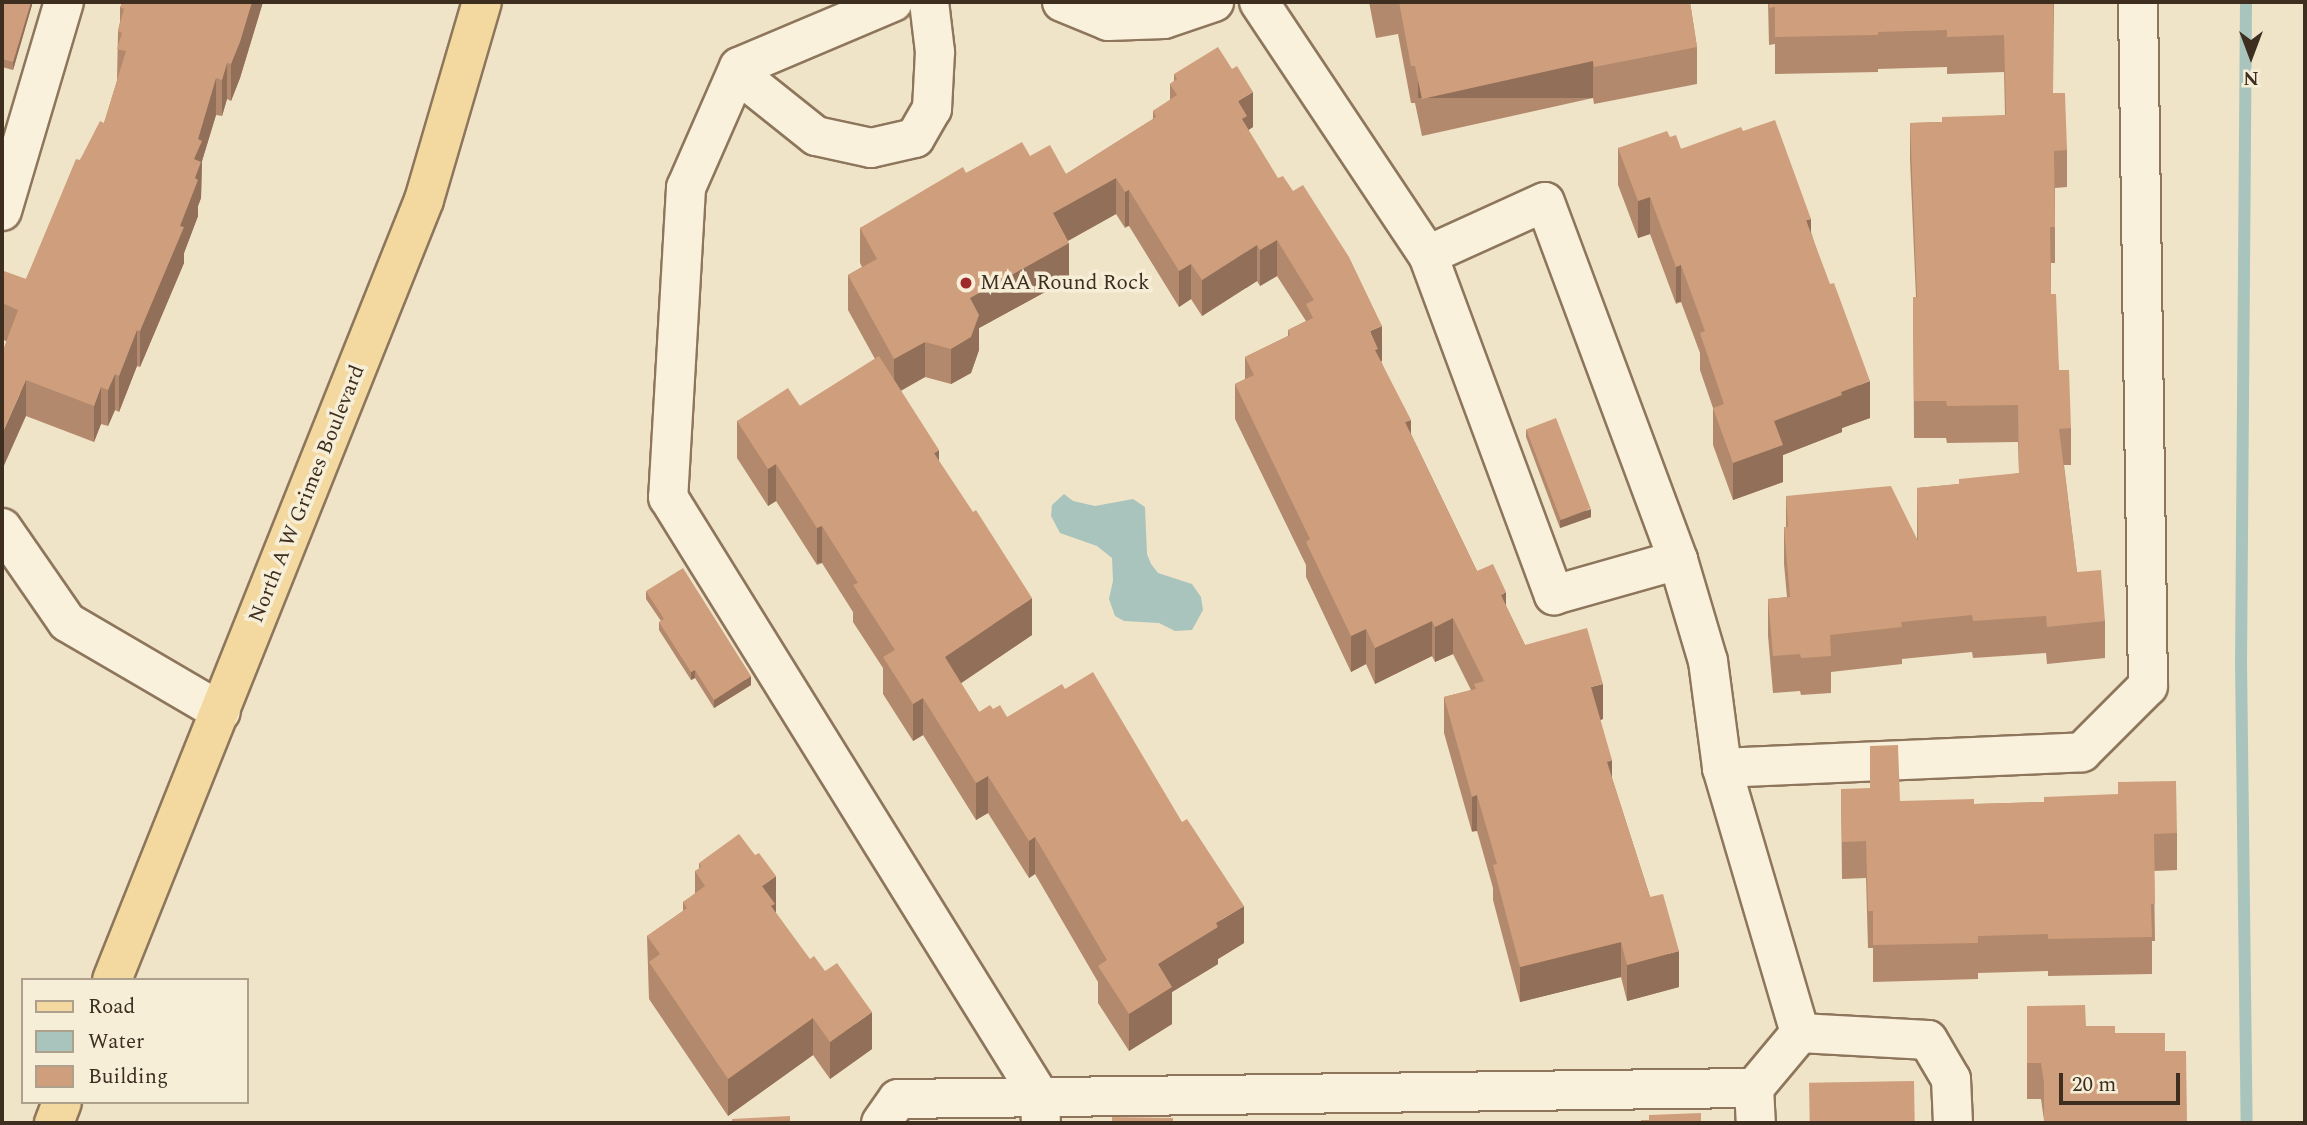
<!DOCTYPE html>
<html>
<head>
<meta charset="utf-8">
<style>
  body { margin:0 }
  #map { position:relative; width:2307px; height:1125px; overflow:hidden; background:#f0e4c8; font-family:Spectral,serif }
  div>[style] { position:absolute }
  .water>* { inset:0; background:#a9c4bc }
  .stream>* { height:12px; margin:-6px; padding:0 6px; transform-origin:6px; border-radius:6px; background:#a9c4bc }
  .roads { filter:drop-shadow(2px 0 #8d765c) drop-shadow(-2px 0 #8d765c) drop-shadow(0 2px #8d765c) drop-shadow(0 -2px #8d765c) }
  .minor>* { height:38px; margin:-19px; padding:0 19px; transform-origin:19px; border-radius:19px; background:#faf1dc }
  .major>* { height:38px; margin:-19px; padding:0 19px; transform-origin:19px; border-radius:19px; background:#f3d9a0 }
  .wall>* { inset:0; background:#b2896c }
  .shaded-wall>* { inset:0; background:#916f58; transform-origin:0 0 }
  .building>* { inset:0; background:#cf9f7d; transform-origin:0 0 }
  .dots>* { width:19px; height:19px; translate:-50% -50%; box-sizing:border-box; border:4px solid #f7eed8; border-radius:50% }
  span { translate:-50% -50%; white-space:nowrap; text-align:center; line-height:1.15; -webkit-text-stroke:7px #f7eed8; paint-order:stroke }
  .poi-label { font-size:21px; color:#3d2e20 }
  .left { translate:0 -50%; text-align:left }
  .street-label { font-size:21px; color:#3d2e20 }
  .frame { position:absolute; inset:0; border:4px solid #3d2e20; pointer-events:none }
  .legend { position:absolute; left:21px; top:978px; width:228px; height:126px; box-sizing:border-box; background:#f7eed8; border:2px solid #ada18e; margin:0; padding:9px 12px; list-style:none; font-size:21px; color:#3d2e20 }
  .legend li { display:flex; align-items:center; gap:14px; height:35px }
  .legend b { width:35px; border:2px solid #ada18e }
  .north { position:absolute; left:2216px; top:21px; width:70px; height:70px; -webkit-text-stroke:5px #f7eed8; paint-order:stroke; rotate:180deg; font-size:19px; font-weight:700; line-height:28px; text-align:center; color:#3d2e20 }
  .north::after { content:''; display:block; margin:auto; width:24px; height:32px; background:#3d2e20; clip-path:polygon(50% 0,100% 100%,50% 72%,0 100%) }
  .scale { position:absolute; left:2059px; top:1073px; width:121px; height:32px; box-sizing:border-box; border:4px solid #3d2e20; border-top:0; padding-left:9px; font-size:21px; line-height:24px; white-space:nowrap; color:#3d2e20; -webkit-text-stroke:5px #f7eed8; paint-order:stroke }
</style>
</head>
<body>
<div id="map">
  <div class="water">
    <i style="clip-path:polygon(1064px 494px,1073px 501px,1095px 506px,1133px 499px,1145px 507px,1147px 554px,1151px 564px,1158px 573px,1192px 584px,1201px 597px,1203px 610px,1192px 630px,1175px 631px,1159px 623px,1124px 621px,1115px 616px,1109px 599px,1113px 581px,1112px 558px,1097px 546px,1060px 533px,1051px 516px,1052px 505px)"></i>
  </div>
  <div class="stream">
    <i style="left:2246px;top:2px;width:659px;rotate:90.43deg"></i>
    <i style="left:2241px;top:661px;width:462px;rotate:89.3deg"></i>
  </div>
  <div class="roads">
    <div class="minor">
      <i style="left:893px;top:2px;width:167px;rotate:157.1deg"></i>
      <i style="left:739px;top:67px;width:132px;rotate:113.7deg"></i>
      <i style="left:686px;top:188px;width:310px;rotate:93.3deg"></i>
      <i style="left:668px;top:497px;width:706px;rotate:58.2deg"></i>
      <i style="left:1040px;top:1097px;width:26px;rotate:88deg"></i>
      <i style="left:1062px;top:2px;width:50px;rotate:22.4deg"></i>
      <i style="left:1108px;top:21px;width:56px;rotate:-2deg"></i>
      <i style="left:1164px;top:19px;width:53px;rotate:-18.8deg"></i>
      <i style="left:1259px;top:2px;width:304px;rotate:56.3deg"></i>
      <i style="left:1428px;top:255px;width:363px;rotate:69.7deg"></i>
      <i style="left:1554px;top:595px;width:129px;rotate:-15.8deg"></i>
      <i style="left:1678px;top:560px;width:105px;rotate:73.5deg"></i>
      <i style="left:1708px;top:661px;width:108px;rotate:82.5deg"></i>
      <i style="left:737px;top:73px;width:101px;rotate:38.6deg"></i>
      <i style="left:816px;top:136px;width:56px;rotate:12.3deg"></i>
      <i style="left:871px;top:148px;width:45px;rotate:-12.8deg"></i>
      <i style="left:915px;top:138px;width:34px;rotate:-60deg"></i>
      <i style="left:932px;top:109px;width:57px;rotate:-87deg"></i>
      <i style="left:935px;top:52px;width:50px;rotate:-96.8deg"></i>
      <i style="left:2px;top:211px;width:218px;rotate:-73.5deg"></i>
      <i style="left:1428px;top:255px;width:128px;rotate:-24.4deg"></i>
      <i style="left:1545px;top:202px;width:382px;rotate:69.6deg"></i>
      <i style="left:2px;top:528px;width:114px;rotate:55.3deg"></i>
      <i style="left:67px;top:622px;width:178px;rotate:30.3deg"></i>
      <i style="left:1800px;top:1033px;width:276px;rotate:-106.4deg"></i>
      <i style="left:1722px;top:768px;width:360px;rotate:-2.5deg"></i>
      <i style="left:2082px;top:752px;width:93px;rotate:-45deg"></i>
      <i style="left:2148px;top:686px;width:684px;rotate:-90.84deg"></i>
      <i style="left:1800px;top:1033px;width:128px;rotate:3.1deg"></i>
      <i style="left:1928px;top:1040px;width:45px;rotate:59.5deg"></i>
      <i style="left:1951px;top:1079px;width:44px;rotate:87.4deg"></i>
      <i style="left:1754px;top:1088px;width:35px;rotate:87deg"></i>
      <i style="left:881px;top:1123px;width:29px;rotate:-55deg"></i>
      <i style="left:898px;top:1099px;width:856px;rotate:-0.74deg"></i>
      <i style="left:1754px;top:1088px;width:72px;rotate:-50.1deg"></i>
    </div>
    <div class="major">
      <i style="left:112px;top:980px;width:840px;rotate:-68.2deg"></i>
      <i style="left:424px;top:200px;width:206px;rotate:-73.7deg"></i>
      <i style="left:54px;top:1123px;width:22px;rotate:-69deg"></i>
    </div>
  </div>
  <div class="wall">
    <i style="clip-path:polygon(2px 2px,32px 2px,32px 5px,13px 70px,2px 67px)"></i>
    <i style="clip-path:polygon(263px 2px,240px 78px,231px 101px,227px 99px,222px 116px,216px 115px,202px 161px,201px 198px,198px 206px,198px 216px,184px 253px,184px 263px,140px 367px,137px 366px,119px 412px,115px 410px,108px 426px,101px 424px,94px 442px,26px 416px,6px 341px,2px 339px,2px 276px,26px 279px,80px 160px,104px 123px,117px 81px,118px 31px,120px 22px,120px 7px)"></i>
    <i style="clip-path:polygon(1369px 2px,1690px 2px,1697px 47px,1697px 84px,1594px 104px,1593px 98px,1422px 136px,1415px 103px,1411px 103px,1398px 34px,1376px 38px)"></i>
    <i style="clip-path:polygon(1768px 2px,2054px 2px,2053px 93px,2067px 150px,2067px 187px,2055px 188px,2055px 263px,2051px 263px,2051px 294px,2059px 370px,2071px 428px,2071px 465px,2064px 465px,2077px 572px,2105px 621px,2105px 658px,2047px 664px,2046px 653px,1973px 658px,1972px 652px,1902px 659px,1902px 664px,1831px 672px,1831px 693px,1801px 695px,1800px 691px,1773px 693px,1768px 636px,1768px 599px,1787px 597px,1784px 564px,1784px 527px,1786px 527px,1786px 496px,1917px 539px,1917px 488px,1959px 484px,2019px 473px,2018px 442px,1947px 443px,1946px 438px,1914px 438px,1913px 297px,1916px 297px,1910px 160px,1910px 123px,1942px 122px,2005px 115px,2004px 72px,1947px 74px,1947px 67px,1878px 69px,1878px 72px,1775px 74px,1775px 44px,1769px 45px)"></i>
    <i style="clip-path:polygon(1174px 74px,1253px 127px,1248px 130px,1381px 361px,1411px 434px,1477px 571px,1506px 606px,1525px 645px,1603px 719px,1600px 720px,1612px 778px,1679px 987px,1627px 1001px,1621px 977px,1520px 1002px,1493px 900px,1493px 888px,1477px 831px,1472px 832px,1444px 733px,1444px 697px,1471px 690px,1453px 654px,1435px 662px,1432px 656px,1375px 684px,1366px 664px,1351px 672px,1306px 577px,1306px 565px,1235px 419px,1235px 384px,1245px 379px,1245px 357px,1288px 336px,1288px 330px,1306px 321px,1277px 276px,1260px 286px,1257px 281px,1202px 316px,1191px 299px,1179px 307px,1129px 226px,1125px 228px,1116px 214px,1068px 241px,1069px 279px,979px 328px,979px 350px,971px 373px,951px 384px,925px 377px,901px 391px,1032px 635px,961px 683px,979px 712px,993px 709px,1007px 717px,1244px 943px,1218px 959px,1218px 964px,1172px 992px,1172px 1024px,1129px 1051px,1098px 1003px,1098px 982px,1035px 874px,1029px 878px,988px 813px,976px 820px,923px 735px,913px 741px,883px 694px,883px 668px,853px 622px,853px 612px,822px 563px,817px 565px,776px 501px,768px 506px,737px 458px,737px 421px,800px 406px,875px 359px,848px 310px,848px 275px,862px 267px,860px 263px,860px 228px,966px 173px,1030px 156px,1066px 174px,1153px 119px,1153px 111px,1170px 100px,1170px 84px,1174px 81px)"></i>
    <i style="clip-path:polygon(1743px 131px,1811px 232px,1870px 418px,1842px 428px,1842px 432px,1783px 455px,1783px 482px,1733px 500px,1713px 445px,1713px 408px,1700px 370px,1700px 353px,1681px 302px,1676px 304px,1650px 234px,1638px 238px,1618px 185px,1618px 148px,1670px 137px,1681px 149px)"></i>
    <i style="clip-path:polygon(1526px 429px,1591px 517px,1560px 528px,1526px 437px)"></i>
    <i style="clip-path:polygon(646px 591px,751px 685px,714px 708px,695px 678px,691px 680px,659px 630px,659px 622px,661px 621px,646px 599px)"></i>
    <i style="clip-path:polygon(1841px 789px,1900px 801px,1974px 804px,2044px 802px,2177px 833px,2177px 870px,2154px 871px,2155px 941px,2152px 941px,2152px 974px,2048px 976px,2048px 971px,1978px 973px,1978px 979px,1873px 982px,1873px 948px,1868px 948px,1866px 878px,1842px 879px)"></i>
    <i style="clip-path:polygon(699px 863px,776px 913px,872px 1049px,830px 1079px,813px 1055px,728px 1116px,649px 999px,647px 936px,683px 911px,683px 902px,695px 894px,695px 871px,699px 869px)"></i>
    <i style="clip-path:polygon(2027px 1006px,2086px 1026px,2115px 1033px,2165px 1051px,2044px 1120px,2041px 1099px,2027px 1099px)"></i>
  </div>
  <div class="shaded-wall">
    <i style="clip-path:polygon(31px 2px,32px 2px,32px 5px,13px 70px,13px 62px)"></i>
    <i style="clip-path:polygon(252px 2px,263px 2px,240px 78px,231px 101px,231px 64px)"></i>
    <i style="left:1593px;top:61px;width:37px;height:175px;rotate:90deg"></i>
    <i style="clip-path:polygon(227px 63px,227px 99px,222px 116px,222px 80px)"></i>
    <i style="clip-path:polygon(216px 78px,216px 115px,202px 161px,201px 198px,198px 206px,198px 216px,184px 253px,184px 263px,140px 367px,140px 331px,180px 226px,198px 139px)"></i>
    <i style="clip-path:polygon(1253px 92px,1253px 127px,1247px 131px,1247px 152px,1238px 101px)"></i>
    <i style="clip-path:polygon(1116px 178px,1116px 214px,1053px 249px,1053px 213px)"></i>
    <i style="left:1129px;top:190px;width:36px;height:4px;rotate:90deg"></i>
    <i style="clip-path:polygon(1650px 197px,1650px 234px,1638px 238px,1638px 201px)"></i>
    <i style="clip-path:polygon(1811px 219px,1811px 256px,1806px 220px)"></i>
    <i style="clip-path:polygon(1277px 240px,1277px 276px,1260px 286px,1260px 250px)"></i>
    <i style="clip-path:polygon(1069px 243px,1069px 279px,979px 328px,979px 350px,971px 373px,951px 384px,951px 349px,970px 298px)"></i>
    <i style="clip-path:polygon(1257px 245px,1257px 281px,1202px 316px,1202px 280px)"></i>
    <i style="clip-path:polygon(1191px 264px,1191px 299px,1179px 307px,1179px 271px)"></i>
    <i style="left:1681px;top:265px;width:37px;height:5px;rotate:90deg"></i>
    <i style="clip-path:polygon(1382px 326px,1382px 361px,1378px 363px,1370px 331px)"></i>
    <i style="clip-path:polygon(137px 330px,137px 366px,119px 412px,119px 376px)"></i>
    <i style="clip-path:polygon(925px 342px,925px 377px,894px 394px,894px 359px)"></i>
    <i style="clip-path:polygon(115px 374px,115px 410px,108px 426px,108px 390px)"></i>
    <i style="clip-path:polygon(26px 380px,26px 416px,2px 470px,2px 434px)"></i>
    <i style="clip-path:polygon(1870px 381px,1870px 418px,1842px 428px,1842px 432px,1783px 455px,1783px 482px,1733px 500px,1733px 463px,1774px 421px,1841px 392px)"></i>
    <i style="clip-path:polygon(101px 387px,101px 424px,94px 442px,94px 406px)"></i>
    <i style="clip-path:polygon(1411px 420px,1411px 455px,1405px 422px)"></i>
    <i style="clip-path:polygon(939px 450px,939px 487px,934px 453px)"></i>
    <i style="clip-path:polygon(776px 464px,776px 501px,768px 506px,768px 469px)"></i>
    <i style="clip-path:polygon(1591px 509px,1591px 517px,1560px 528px,1560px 520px)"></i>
    <i style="left:822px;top:526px;width:37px;height:5px;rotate:90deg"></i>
    <i style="clip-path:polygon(1506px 592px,1506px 628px,1501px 595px)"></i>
    <i style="clip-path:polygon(1032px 598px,1032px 635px,945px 694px,945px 657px)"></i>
    <i style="clip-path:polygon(1453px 618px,1453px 654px,1435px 662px,1435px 627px)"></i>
    <i style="clip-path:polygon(1432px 621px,1432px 656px,1375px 684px,1375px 648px)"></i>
    <i style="clip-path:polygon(1366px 629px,1366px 664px,1351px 672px,1351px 636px)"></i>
    <i style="clip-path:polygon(695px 670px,695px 678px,691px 680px,691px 672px)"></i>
    <i style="clip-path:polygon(751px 676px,751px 685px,714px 708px,714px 700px)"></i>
    <i style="clip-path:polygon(1603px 684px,1603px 719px,1591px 723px,1591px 687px)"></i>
    <i style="clip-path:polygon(923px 698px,923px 735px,913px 741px,913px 704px)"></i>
    <i style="clip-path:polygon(1612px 760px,1612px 796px,1607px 762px)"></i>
    <i style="clip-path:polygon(988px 776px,988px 813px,976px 820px,976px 783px)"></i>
    <i style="left:1477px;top:795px;width:36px;height:5px;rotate:90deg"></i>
    <i style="clip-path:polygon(1035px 837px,1035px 874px,1029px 878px,1029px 841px)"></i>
    <i style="clip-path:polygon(776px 876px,776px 913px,762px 923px,762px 886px)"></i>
    <i style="clip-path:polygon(1244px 906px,1244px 943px,1218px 959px,1218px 964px,1172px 992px,1172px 1024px,1129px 1051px,1129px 1014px,1158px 964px,1216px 923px)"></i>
    <i style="clip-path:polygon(1621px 942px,1621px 977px,1520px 1002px,1520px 967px)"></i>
    <i style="clip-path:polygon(1679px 951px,1679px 987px,1627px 1001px,1627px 965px)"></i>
    <i style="clip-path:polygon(872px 1012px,872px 1049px,830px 1079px,830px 1042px)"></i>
    <i style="clip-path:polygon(813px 1018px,813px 1055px,728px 1116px,728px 1079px)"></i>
  </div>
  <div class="building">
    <i style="clip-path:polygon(2px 2px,31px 2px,13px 62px,2px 59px)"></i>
    <i style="clip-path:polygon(122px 2px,252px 2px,240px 42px,231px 64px,227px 63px,222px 80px,216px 78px,198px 139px,202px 141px,194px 159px,201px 162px,195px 178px,198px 180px,180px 226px,184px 227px,140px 331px,137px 330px,119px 376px,115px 374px,108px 390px,101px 387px,94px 406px,26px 380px,2px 434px,2px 353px,18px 310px,2px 303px,2px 276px,4px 271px,26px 279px,76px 159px,80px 160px,100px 121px,104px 123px,126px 51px,117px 49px,122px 33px,118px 31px,124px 9px,120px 7px)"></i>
    <i style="clip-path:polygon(1399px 2px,1690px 2px,1697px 47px,1594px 67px,1593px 61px,1422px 99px,1415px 66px,1411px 66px)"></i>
    <i style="clip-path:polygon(1769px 2px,2053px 2px,2053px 93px,2065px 93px,2067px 150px,2054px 151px,2055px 227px,2050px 227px,2051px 294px,2056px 294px,2059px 370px,2069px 370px,2071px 428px,2059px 429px,2077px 572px,2101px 570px,2105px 621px,2047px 627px,2046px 616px,1973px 621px,1972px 615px,1901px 622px,1902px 627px,1830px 635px,1831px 656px,1801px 658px,1800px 654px,1773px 656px,1768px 599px,1790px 597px,1784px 527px,1788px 527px,1786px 496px,1891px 486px,1918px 541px,1917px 488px,1959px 484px,1959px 479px,2019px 473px,2018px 405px,1947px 406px,1946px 401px,1914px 401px,1913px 297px,1917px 297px,1910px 123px,1942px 122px,1942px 117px,2006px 115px,2004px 35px,1947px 37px,1947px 30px,1878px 32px,1878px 35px,1775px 37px,1775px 7px,1769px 8px)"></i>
    <i style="clip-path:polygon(1218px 47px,1232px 69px,1237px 66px,1253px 92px,1238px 101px,1247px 116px,1242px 119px,1278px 178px,1283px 176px,1293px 191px,1303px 185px,1349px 257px,1382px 326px,1370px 331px,1378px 349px,1375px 350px,1411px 420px,1405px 422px,1477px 571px,1493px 564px,1506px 592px,1501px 595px,1525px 645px,1587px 628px,1603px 684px,1591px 687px,1612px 760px,1607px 762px,1650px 897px,1663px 894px,1679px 951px,1627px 965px,1621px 942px,1520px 967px,1493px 865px,1497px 864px,1477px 795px,1472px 797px,1444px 697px,1476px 689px,1474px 684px,1484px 681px,1453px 618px,1435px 627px,1432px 621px,1375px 648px,1366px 629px,1351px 636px,1306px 542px,1310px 539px,1235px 384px,1254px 375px,1245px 357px,1290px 335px,1288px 330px,1313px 318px,1306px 304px,1314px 300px,1277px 240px,1260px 250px,1257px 245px,1202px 280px,1191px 264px,1179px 271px,1129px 190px,1125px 192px,1116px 178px,1053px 213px,1069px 243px,970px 298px,979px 315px,971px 337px,951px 349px,925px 342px,894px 359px,848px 275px,877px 259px,860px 228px,963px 167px,966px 173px,1022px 142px,1030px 156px,1050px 145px,1066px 174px,1156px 117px,1153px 111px,1177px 95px,1170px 84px,1177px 79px,1174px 74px)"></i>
    <i style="clip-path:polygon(1775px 120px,1811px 219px,1806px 220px,1830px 284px,1834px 283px,1870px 381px,1841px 392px,1842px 395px,1774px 421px,1783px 445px,1733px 463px,1713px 408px,1724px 404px,1700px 333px,1705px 331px,1681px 265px,1676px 267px,1650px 197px,1638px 201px,1618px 148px,1667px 131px,1670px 137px,1676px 135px,1681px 149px,1741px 127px,1743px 131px)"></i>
    <i style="clip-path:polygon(879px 356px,939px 450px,934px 453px,973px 512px,976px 510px,1032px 598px,945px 657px,979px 712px,990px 705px,993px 709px,1000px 705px,1007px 717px,1062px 684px,1065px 689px,1093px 672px,1182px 822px,1187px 819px,1244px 906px,1216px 923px,1218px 927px,1158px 964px,1172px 987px,1129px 1014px,1098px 966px,1107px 960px,1035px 837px,1029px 841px,988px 776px,976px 783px,923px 698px,913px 704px,883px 657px,895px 650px,853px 585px,858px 583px,822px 526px,817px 528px,776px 464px,768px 469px,737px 421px,788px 388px,800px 406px)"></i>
    <i style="left:1556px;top:418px;width:97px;height:32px;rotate:69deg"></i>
    <i style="clip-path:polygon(683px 568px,751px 676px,714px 700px,695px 670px,691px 672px,659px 622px,664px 619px,646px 591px)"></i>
    <i style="clip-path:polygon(1898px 745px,1900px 801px,1974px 799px,1974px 804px,2044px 802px,2044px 797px,2118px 794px,2118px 782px,2176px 781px,2177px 833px,2154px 834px,2155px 904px,2151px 904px,2152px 937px,2048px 939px,2048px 934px,1978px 936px,1978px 943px,1873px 945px,1873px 911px,1868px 911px,1866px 841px,1842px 842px,1841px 789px,1870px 788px,1870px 746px)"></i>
    <i style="clip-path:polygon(739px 834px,755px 855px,759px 853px,776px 876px,762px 886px,775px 904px,771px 906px,810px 959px,814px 956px,825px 971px,837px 963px,872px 1012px,830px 1042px,813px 1018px,728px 1079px,649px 962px,660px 954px,647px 936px,687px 908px,683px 902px,705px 886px,695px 871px,701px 867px,699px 863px)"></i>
    <i style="clip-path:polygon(2085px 1005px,2086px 1026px,2115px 1026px,2115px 1033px,2165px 1033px,2165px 1051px,2186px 1051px,2187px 1123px,2044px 1123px,2044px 1083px,2041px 1063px,2027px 1063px,2027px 1006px)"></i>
    <i style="left:1914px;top:1081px;width:42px;height:105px;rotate:89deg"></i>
    <i style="clip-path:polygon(1701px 1113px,1701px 1123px,1641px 1123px,1641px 1120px,1649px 1120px,1649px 1115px)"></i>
    <i style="clip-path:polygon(790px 1116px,790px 1123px,732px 1123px,732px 1119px)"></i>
    <i style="clip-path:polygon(1112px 1117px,1173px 1118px,1173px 1123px,1112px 1123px)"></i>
  </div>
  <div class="dots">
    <i style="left:966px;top:283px;background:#9e2a2b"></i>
  </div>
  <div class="poi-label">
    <span class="left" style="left:980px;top:283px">MAA Round Rock</span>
  </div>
  <div class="street-label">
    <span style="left:307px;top:494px;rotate:-68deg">North A W Grimes Boulevard</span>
  </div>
  <div class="frame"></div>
  <ul class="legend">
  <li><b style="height:9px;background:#f3d9a0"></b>Road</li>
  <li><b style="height:19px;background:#a9c4bc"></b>Water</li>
  <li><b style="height:19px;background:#cf9f7d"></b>Building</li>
  </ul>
  <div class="north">N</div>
  <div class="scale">20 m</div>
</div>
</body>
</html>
